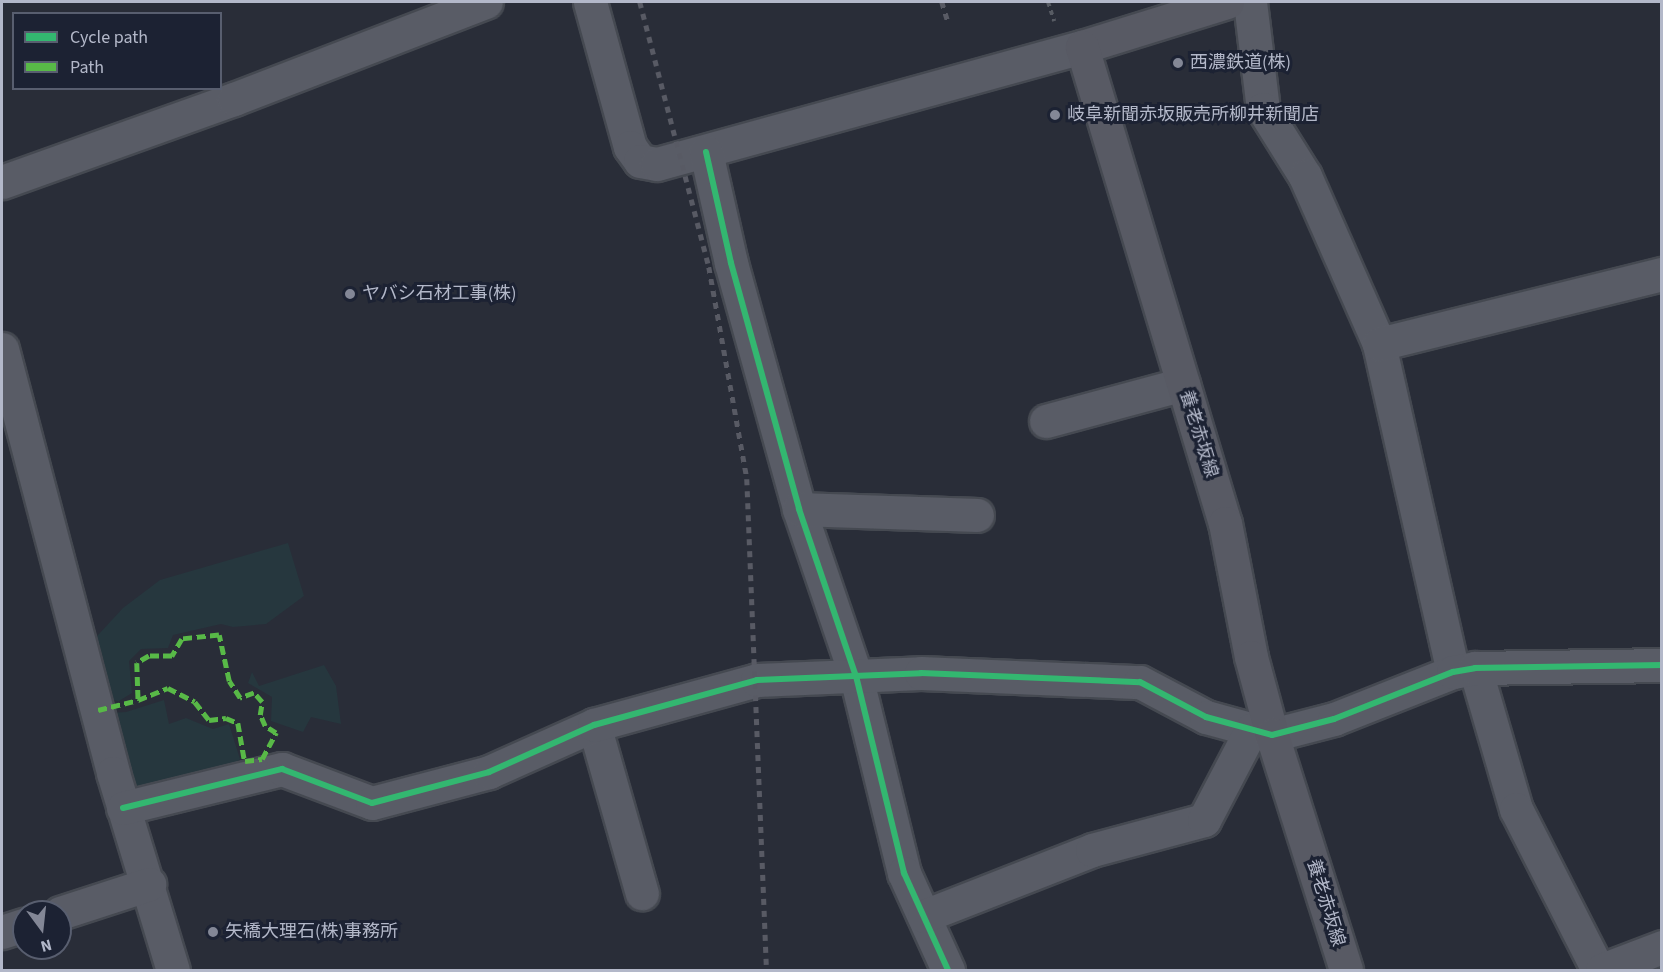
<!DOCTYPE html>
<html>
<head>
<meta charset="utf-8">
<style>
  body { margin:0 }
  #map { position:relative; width:1663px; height:972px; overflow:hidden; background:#292d38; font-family:"Source Sans 3","Noto Sans JP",sans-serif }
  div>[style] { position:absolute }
  .green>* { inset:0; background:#26373e }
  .path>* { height:4px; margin-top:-2px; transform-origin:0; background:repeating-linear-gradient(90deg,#575b63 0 4.5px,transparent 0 9px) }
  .roads { filter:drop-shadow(2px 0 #454951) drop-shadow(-2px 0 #454951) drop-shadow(0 2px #454951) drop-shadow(0 -2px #454951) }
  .street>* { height:33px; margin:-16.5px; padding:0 16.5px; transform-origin:16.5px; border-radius:16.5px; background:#595c66 }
  .secondary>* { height:33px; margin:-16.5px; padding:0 16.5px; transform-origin:16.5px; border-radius:16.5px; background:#585a64 }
  .rail>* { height:4.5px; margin-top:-2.25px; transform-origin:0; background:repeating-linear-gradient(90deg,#585a64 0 6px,transparent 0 12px) }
  .quiet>* { height:4.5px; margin-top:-2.25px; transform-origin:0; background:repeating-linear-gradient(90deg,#58b947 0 9px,transparent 0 13.5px) }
  .cycleway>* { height:6px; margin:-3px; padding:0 3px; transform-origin:3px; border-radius:3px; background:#33b770 }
  .dots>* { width:16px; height:16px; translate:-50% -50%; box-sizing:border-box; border:3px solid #1c2233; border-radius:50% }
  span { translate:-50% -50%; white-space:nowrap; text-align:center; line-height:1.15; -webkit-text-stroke:6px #1c2233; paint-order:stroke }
  .poi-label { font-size:18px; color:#b3b8c9 }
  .left { translate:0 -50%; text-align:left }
  .street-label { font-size:18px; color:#b3b8c9 }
  .frame { position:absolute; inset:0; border:3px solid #b3b8c9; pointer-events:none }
  .legend { position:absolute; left:12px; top:12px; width:210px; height:78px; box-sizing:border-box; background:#1c2233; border:2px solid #585e6f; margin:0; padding:8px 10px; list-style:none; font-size:18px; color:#b3b8c9 }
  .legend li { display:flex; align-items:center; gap:12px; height:30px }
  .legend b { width:30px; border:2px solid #585e6f }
  .north { position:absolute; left:12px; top:900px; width:60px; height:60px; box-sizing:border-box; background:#1c2233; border:2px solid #585e6f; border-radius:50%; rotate:165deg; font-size:16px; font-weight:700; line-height:24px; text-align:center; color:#b3b8c9 }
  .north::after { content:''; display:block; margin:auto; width:21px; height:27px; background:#838796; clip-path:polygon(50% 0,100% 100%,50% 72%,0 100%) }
</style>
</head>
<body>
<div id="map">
  <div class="green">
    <i style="clip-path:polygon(288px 543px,304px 596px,266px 624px,233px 627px,221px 624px,173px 635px,168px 648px,141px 649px,129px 661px,132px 693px,119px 701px,100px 698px,86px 648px,123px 608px,160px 580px)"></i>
    <i style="clip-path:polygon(324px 665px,336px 686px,341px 724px,311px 717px,303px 732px,271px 721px,272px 697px,248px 683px,252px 672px,259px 686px)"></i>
    <i style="clip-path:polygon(164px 700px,169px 724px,186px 718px,213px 729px,229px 724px,240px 759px,230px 769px,134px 798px,110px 713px,126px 712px)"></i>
  </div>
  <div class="path">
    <i style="left:1048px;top:2px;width:20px;rotate:72deg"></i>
  </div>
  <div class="roads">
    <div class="street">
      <i style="left:590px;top:2px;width:150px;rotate:74.6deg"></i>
      <i style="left:630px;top:147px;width:17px;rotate:54deg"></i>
      <i style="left:640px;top:161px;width:17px;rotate:10deg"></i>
      <i style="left:657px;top:164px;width:441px;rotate:-15.4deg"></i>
      <i style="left:1250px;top:2px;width:108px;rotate:83.1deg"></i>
      <i style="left:1263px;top:109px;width:79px;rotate:57.9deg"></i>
      <i style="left:1305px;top:176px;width:184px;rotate:66.2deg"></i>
      <i style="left:1379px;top:344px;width:336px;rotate:77.3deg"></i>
      <i style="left:706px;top:152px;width:114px;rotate:77.3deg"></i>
      <i style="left:731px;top:263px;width:255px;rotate:74.5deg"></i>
      <i style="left:799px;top:509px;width:176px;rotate:71.2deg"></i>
      <i style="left:856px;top:676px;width:203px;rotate:76.3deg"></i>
      <i style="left:904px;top:873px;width:107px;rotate:65.6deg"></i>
      <i style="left:2px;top:182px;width:246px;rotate:-19.7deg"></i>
      <i style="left:234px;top:99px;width:270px;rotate:-21.1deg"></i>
      <i style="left:1379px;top:344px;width:292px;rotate:-13.9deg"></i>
      <i style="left:2px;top:349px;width:438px;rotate:75.3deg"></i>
      <i style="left:113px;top:773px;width:206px;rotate:73.1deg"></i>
      <i style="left:1046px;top:421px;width:142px;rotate:-15.1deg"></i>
      <i style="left:799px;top:509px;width:178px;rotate:1.9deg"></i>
      <i style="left:1475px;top:668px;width:147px;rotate:73.8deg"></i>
      <i style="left:1516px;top:809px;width:181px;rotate:63deg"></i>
      <i style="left:594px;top:725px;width:175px;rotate:74.1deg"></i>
      <i style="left:123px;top:808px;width:164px;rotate:-13.8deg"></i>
      <i style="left:282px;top:769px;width:96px;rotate:20.7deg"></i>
      <i style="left:372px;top:803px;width:121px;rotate:-14.8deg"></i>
      <i style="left:489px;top:772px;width:115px;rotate:-24.1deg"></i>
      <i style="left:594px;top:725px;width:169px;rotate:-15.4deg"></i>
      <i style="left:757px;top:680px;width:164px;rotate:-2.4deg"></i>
      <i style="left:921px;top:673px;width:219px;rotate:2.4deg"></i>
      <i style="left:1140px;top:682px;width:75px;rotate:27.9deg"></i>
      <i style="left:1206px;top:717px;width:68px;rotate:15.3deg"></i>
      <i style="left:1272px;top:735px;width:64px;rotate:-14.5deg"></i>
      <i style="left:1334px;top:719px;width:128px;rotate:-21.6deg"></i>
      <i style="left:1453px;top:672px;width:22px;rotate:-10deg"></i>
      <i style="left:1475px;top:668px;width:187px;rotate:-0.9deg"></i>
      <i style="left:60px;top:913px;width:94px;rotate:-18deg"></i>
      <i style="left:924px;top:916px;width:180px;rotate:-21.4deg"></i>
      <i style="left:1092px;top:850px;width:116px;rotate:-15deg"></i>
      <i style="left:1204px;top:820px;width:102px;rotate:-62.4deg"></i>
      <i style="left:2px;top:932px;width:23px;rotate:-18deg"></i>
      <i style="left:1602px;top:970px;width:64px;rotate:-21deg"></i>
    </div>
    <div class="secondary">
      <i style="left:1227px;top:2px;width:152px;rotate:162.8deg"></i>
      <i style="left:1082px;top:47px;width:497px;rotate:73.3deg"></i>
      <i style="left:1225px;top:523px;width:136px;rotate:79deg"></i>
      <i style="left:1251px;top:657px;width:81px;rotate:74.9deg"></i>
      <i style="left:1272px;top:735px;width:246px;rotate:72.5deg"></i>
    </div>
  </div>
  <div class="rail">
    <i style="left:640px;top:2px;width:274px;rotate:75.4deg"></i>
    <i style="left:709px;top:267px;width:215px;rotate:79.8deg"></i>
    <i style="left:747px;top:479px;width:491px;rotate:87.7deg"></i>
    <i style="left:942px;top:2px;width:21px;rotate:73deg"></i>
  </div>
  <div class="quiet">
    <i style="left:98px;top:710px;width:41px;rotate:-14deg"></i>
    <i style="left:138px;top:700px;width:32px;rotate:-22deg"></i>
    <i style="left:168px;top:688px;width:30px;rotate:27deg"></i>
    <i style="left:195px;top:702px;width:23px;rotate:52deg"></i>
    <i style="left:209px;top:720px;width:17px;rotate:-7deg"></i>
    <i style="left:226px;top:718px;width:13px;rotate:23deg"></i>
    <i style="left:238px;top:723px;width:39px;rotate:80deg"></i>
    <i style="left:245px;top:761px;width:17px;rotate:-7deg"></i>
    <i style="left:262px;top:759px;width:30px;rotate:-62deg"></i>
    <i style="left:276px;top:733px;width:13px;rotate:-148deg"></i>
    <i style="left:265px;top:726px;width:12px;rotate:-114deg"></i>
    <i style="left:260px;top:715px;width:13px;rotate:-81deg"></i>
    <i style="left:262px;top:702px;width:12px;rotate:-132deg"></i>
    <i style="left:254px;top:693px;width:15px;rotate:160deg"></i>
    <i style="left:240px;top:698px;width:20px;rotate:-123deg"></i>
    <i style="left:229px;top:681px;width:47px;rotate:-102.3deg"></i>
    <i style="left:219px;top:635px;width:37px;rotate:174deg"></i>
    <i style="left:182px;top:639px;width:20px;rotate:120deg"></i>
    <i style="left:172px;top:656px;width:23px;rotate:180deg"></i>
    <i style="left:149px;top:656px;width:14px;rotate:150deg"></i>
    <i style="left:137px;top:663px;width:37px;rotate:88deg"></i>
  </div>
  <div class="cycleway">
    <i style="left:706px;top:152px;width:114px;rotate:77.3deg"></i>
    <i style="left:731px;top:263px;width:255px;rotate:74.5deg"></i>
    <i style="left:799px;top:509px;width:176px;rotate:71.2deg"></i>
    <i style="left:856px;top:676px;width:203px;rotate:76.3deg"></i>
    <i style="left:904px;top:873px;width:107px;rotate:65.6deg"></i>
    <i style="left:123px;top:808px;width:164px;rotate:-13.8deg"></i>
    <i style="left:282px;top:769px;width:96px;rotate:20.7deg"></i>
    <i style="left:372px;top:803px;width:121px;rotate:-14.8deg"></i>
    <i style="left:489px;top:772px;width:115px;rotate:-24.1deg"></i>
    <i style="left:594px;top:725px;width:169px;rotate:-15.4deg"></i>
    <i style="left:757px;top:680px;width:164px;rotate:-2.4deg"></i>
    <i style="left:921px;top:673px;width:219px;rotate:2.4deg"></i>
    <i style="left:1140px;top:682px;width:75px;rotate:27.9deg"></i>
    <i style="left:1206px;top:717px;width:68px;rotate:15.3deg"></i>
    <i style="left:1272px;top:735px;width:64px;rotate:-14.5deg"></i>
    <i style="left:1334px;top:719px;width:128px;rotate:-21.6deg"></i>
    <i style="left:1453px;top:672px;width:22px;rotate:-10deg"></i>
    <i style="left:1475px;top:668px;width:187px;rotate:-0.9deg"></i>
  </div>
  <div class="dots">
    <i style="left:1178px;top:63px;background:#838796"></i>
    <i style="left:1055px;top:115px;background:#838796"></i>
    <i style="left:350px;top:294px;background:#838796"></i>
    <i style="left:213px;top:932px;background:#838796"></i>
  </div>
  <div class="poi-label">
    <span class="left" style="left:1190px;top:63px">西濃鉄道(株)</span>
    <span class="left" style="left:1067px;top:115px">岐阜新聞赤坂販売所柳井新聞店</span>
    <span class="left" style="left:362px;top:294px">ヤバシ石材工事(株)</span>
    <span class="left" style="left:225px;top:932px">矢橋大理石(株)事務所</span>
  </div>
  <div class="street-label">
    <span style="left:1198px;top:434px;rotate:73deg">養老赤坂線</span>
    <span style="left:1325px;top:903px;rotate:73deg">養老赤坂線</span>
  </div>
  <div class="frame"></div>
  <ul class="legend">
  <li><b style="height:8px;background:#33b770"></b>Cycle path</li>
  <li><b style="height:8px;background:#58b947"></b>Path</li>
  </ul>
  <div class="north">N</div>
</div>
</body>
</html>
